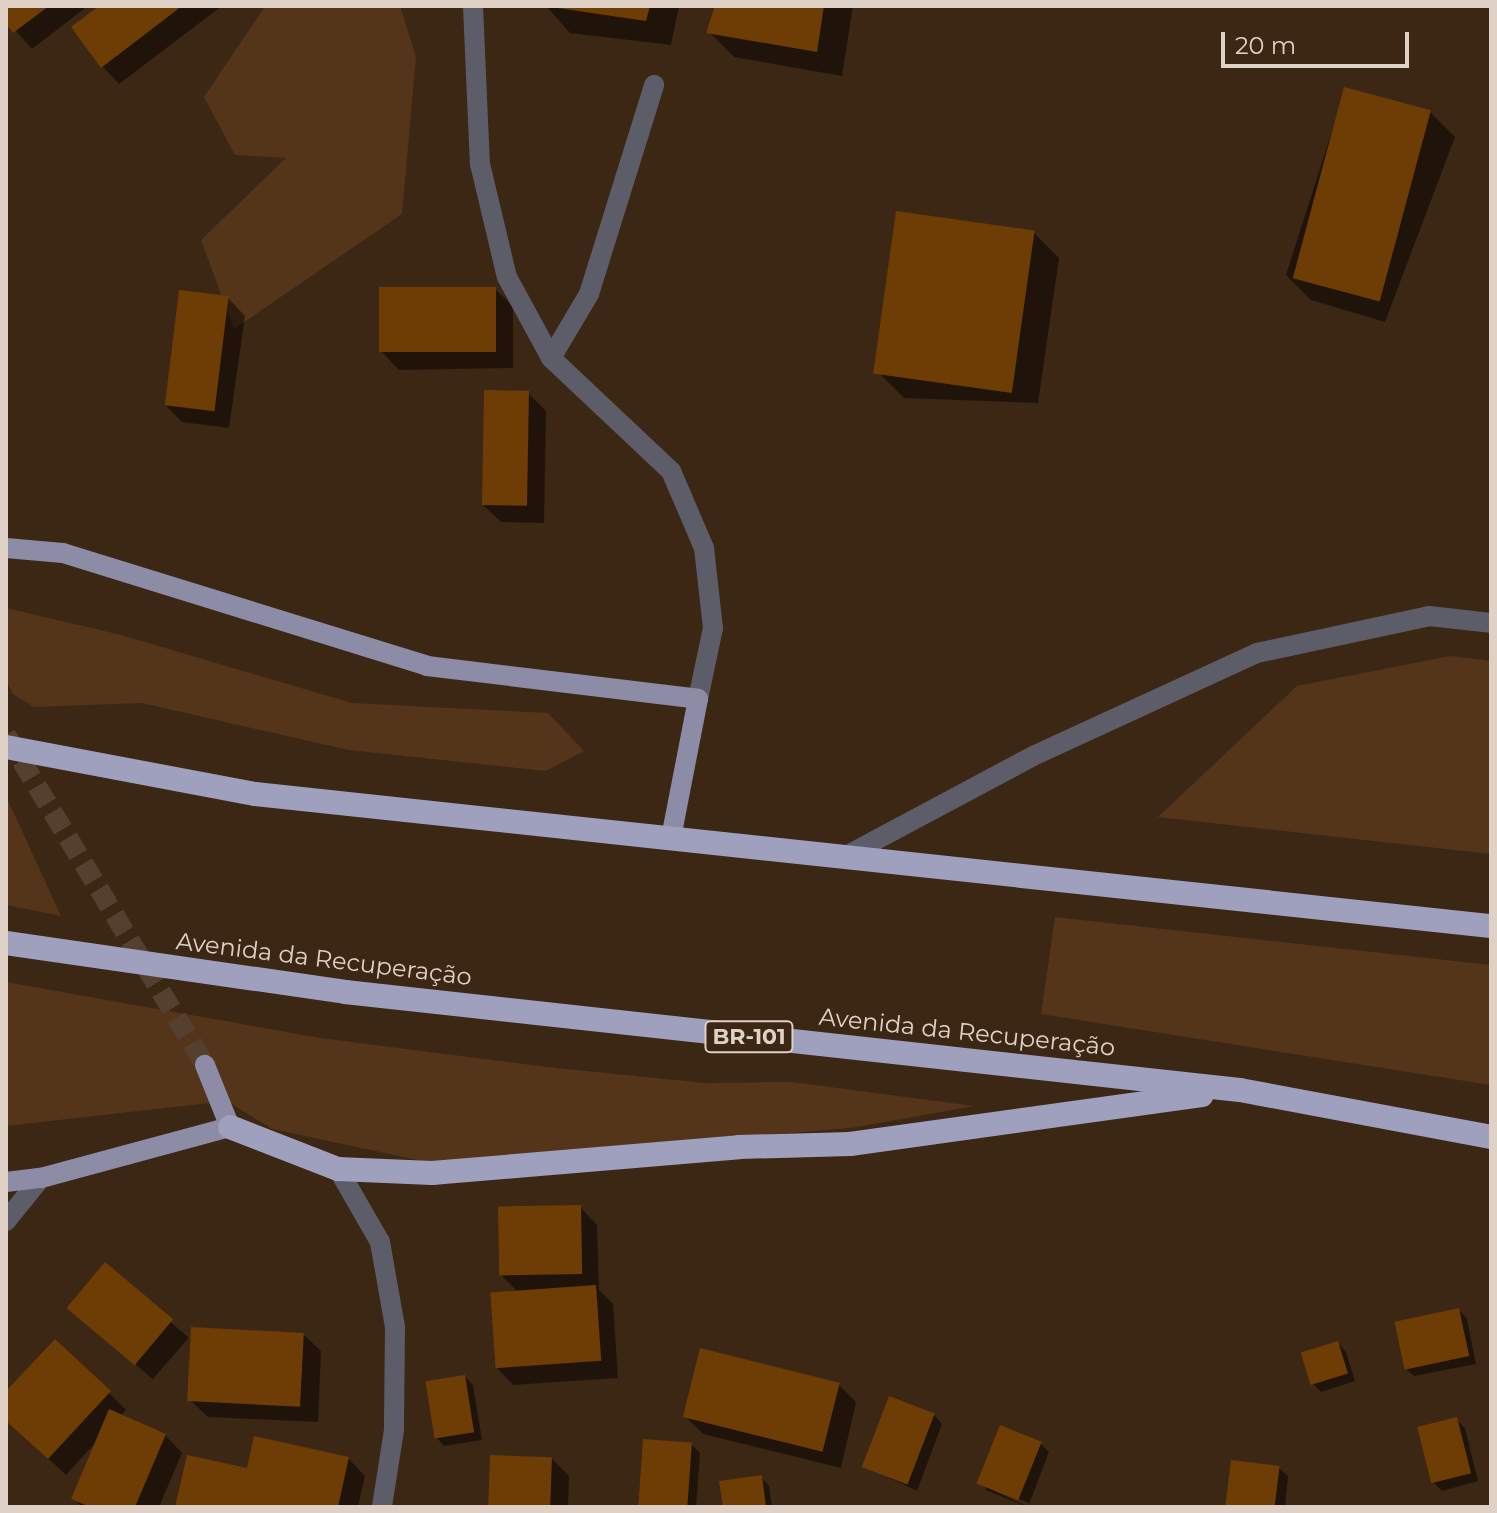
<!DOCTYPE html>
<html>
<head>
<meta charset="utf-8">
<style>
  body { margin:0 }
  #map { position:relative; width:1497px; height:1513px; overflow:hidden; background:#3c2714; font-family:Montserrat,sans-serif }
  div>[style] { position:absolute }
  .green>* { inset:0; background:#54351a }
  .shadow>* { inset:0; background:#0007; transform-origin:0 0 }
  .building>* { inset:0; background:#6e3c05; transform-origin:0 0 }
  .major-tunnel>* { height:20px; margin-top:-10px; transform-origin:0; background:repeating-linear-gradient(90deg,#55402f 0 20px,transparent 0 30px) }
  .minor>* { height:20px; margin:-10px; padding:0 10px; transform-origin:10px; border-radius:10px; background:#5d5d69 }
  .major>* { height:20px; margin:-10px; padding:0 10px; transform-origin:10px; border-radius:10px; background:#8d8ca6 }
  .highway>* { height:24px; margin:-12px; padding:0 12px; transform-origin:12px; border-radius:12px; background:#9f9fbe }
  span { translate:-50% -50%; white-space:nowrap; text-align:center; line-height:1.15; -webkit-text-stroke:6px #3c2714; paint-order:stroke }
  .shield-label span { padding:2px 6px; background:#3c2714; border:2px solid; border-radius:6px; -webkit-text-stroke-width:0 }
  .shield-label { font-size:22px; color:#e0d1c6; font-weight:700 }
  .street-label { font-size:24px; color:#e0d1c6 }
  .frame { position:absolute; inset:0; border:8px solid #e0d1c6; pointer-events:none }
  .scale { position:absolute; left:1221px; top:32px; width:188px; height:36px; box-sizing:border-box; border:4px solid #e0d1c6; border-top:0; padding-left:10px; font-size:24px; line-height:28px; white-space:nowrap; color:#e0d1c6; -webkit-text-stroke:6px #3c2714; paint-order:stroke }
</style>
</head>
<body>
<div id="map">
  <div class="green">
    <i style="clip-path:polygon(265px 6px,400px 6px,416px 57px,402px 214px,234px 329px,201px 240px,286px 158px,235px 155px,204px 97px)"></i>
    <i style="clip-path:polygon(6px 608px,121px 635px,352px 703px,548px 713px,584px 751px,546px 771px,349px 750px,142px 703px,34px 707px,13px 694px,6px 681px)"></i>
    <i style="clip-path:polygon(1450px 656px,1491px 661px,1491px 854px,1158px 817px,1297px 686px)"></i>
    <i style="clip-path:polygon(6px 796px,61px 916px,6px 905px)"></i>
    <i style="clip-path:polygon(1055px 917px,1491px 965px,1491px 1085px,1041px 1014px)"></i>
    <i style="clip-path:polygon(6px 982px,320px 1038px,547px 1067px,705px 1083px,792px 1082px,974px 1106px,851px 1128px,432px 1163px,272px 1129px,227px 1101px,6px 1126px)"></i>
  </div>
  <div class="shadow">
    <i style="clip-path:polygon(6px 6px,82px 6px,84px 9px,32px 49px,6px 20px)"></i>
    <i style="clip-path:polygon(102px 6px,222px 6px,119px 84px,102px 66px)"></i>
    <i style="clip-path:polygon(546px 6px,679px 6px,671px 45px,570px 33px)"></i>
    <i style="clip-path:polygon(717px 6px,853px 6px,842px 76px,734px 57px,709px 32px)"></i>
    <i style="clip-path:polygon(1345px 90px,1430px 112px,1455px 137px,1385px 322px,1311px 300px,1286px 275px)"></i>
    <i style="clip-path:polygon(1034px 233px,1059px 258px,1038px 403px,904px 398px,879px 373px)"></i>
    <i style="clip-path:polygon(495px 289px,513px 306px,513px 368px,399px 370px,382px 352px)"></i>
    <i style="clip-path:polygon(228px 298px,245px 316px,229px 428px,182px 422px,165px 405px)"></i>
    <i style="clip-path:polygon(528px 393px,546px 411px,544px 523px,501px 522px,483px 505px)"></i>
    <i style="clip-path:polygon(580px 1207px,597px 1225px,599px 1290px,613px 1304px,618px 1378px,513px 1385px,496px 1367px,518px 1292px,501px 1275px)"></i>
    <i style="left:105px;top:1265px;width:111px;height:55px;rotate:41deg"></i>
    <i style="clip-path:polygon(1459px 1310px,1467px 1319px,1476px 1364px,1414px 1376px,1405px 1368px)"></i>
    <i style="clip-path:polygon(303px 1334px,321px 1351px,318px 1422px,208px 1417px,190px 1400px)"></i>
    <i style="clip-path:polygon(1338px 1343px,1346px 1352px,1355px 1381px,1321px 1392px,1312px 1383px)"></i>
    <i style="clip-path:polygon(465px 1377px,473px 1385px,482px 1440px,444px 1446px,436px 1437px)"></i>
    <i style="clip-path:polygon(839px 1385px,856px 1402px,841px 1468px,703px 1434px,685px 1416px)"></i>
    <i style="clip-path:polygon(109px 1393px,126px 1410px,120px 1416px,165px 1435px,182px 1453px,159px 1507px,82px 1507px,74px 1499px,96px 1442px,66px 1475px,6px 1419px,6px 1394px)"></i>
    <i style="clip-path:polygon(934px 1415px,942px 1424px,917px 1491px,865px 1466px)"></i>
    <i style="clip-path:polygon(1456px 1419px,1465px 1428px,1478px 1481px,1442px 1491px,1433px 1482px)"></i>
    <i style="clip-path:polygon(691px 1444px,700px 1453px,696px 1507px,643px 1507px)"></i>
    <i style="clip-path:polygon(evenodd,1041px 1444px,1049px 1452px,1028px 1507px,979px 1483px,1041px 1444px,986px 1486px,1029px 1503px,1027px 1507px,986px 1490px,986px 1486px)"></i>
    <i style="clip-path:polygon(348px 1458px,365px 1476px,358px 1507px,177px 1507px,246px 1470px)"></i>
    <i style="clip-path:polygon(552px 1459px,569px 1476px,568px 1507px,490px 1507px)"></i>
    <i style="clip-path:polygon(1279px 1468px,1288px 1476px,1285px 1507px,1228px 1507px)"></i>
    <i style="clip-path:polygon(761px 1477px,769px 1486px,772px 1507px,725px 1507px)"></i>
  </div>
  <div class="building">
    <i style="clip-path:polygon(6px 6px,49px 6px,13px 33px,6px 24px)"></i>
    <i style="clip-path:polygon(99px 6px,182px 6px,101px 68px,71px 27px)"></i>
    <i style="clip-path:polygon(544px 6px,650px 6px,646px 21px)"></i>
    <i style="clip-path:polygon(715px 6px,824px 6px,817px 52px,706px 33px)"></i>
    <i style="left:1344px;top:87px;width:90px;height:198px;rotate:15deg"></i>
    <i style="left:896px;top:211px;width:140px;height:164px;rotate:8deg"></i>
    <i style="left:496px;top:287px;width:65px;height:117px;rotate:90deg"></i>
    <i style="left:179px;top:290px;width:50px;height:116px;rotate:7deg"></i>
    <i style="left:484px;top:390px;width:45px;height:115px;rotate:1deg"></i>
    <i style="left:581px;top:1205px;width:69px;height:83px;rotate:89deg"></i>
    <i style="left:105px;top:1262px;width:89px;height:60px;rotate:40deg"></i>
    <i style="left:596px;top:1285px;width:76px;height:106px;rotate:86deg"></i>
    <i style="left:1459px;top:1308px;width:49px;height:66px;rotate:78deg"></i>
    <i style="left:191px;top:1327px;width:113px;height:74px;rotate:3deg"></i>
    <i style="clip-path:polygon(55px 1339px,111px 1391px,48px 1459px,6px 1421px,6px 1391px)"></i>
    <i style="left:1338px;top:1341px;width:34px;height:39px;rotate:73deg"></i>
    <i style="left:700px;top:1348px;width:144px;height:71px;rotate:14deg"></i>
    <i style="left:465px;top:1375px;width:58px;height:40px;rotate:81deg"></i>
    <i style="left:889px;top:1396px;width:49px;height:76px;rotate:21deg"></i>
    <i style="clip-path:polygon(109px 1409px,166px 1434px,135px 1507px,90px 1507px,71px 1499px)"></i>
    <i style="left:1457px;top:1417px;width:58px;height:41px;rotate:76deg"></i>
    <i style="left:1000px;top:1425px;width:45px;height:63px;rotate:22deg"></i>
    <i style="clip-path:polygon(254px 1436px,349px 1457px,338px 1507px,175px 1507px,187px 1455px,247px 1468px)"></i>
    <i style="left:643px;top:1439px;width:49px;height:67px;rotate:4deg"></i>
    <i style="left:490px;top:1455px;width:62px;height:52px;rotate:2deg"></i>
    <i style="left:1231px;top:1460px;width:49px;height:47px;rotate:7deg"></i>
    <i style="clip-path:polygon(762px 1475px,766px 1507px,723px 1507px,719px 1481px)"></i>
  </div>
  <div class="major-tunnel">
    <i style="left:6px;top:735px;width:385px;rotate:58.9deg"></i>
  </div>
  <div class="minor">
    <i style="left:473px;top:6px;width:158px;rotate:87.5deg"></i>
    <i style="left:480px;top:164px;width:116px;rotate:76.6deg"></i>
    <i style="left:507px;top:277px;width:92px;rotate:61.5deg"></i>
    <i style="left:551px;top:358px;width:165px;rotate:43.3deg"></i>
    <i style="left:671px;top:471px;width:84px;rotate:66.8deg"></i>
    <i style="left:704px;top:548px;width:81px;rotate:83.6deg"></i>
    <i style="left:713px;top:628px;width:73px;rotate:101.9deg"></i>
    <i style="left:551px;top:358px;width:74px;rotate:-59.3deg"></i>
    <i style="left:589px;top:294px;width:219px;rotate:-72.7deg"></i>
    <i style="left:844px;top:857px;width:214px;rotate:-28.1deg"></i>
    <i style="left:1033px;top:756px;width:247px;rotate:-24.7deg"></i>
    <i style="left:1257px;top:653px;width:176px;rotate:-12.1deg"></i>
    <i style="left:1429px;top:616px;width:62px;rotate:6.4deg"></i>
    <i style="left:338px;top:1169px;width:84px;rotate:60.1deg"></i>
    <i style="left:380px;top:1242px;width:86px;rotate:80deg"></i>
    <i style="left:395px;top:1327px;width:103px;rotate:90.6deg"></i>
    <i style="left:394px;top:1430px;width:78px;rotate:98.9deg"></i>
    <i style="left:6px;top:1221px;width:55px;rotate:-50.9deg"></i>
  </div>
  <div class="major">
    <i style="left:6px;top:548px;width:57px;rotate:5deg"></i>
    <i style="left:63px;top:553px;width:381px;rotate:17.2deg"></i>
    <i style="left:427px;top:666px;width:273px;rotate:6.9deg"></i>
    <i style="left:698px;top:699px;width:142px;rotate:101deg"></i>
    <i style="left:6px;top:1182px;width:35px;rotate:-7deg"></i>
    <i style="left:41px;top:1178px;width:196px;rotate:-15.1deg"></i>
    <i style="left:230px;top:1127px;width:67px;rotate:-112deg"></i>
  </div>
  <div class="highway">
    <i style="left:6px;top:747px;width:253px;rotate:10.7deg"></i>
    <i style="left:255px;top:794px;width:1243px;rotate:6.1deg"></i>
    <i style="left:6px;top:943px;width:343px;rotate:8.2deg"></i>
    <i style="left:345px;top:992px;width:900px;rotate:6.25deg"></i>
    <i style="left:1240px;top:1090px;width:255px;rotate:10.6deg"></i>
    <i style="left:230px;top:1127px;width:116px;rotate:21.3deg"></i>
    <i style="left:338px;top:1169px;width:94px;rotate:2.4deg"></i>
    <i style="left:432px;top:1173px;width:308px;rotate:-4.8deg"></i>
    <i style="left:739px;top:1147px;width:111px;rotate:-1.5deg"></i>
    <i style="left:850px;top:1144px;width:355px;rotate:-7.9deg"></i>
  </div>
  <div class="shield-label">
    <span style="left:749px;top:1037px">BR-101</span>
  </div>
  <div class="street-label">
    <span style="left:324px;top:959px;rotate:7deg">Avenida da Recuperação</span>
    <span style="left:967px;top:1032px;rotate:6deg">Avenida da Recuperação</span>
  </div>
  <div class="frame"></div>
  <div class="scale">20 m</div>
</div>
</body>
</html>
